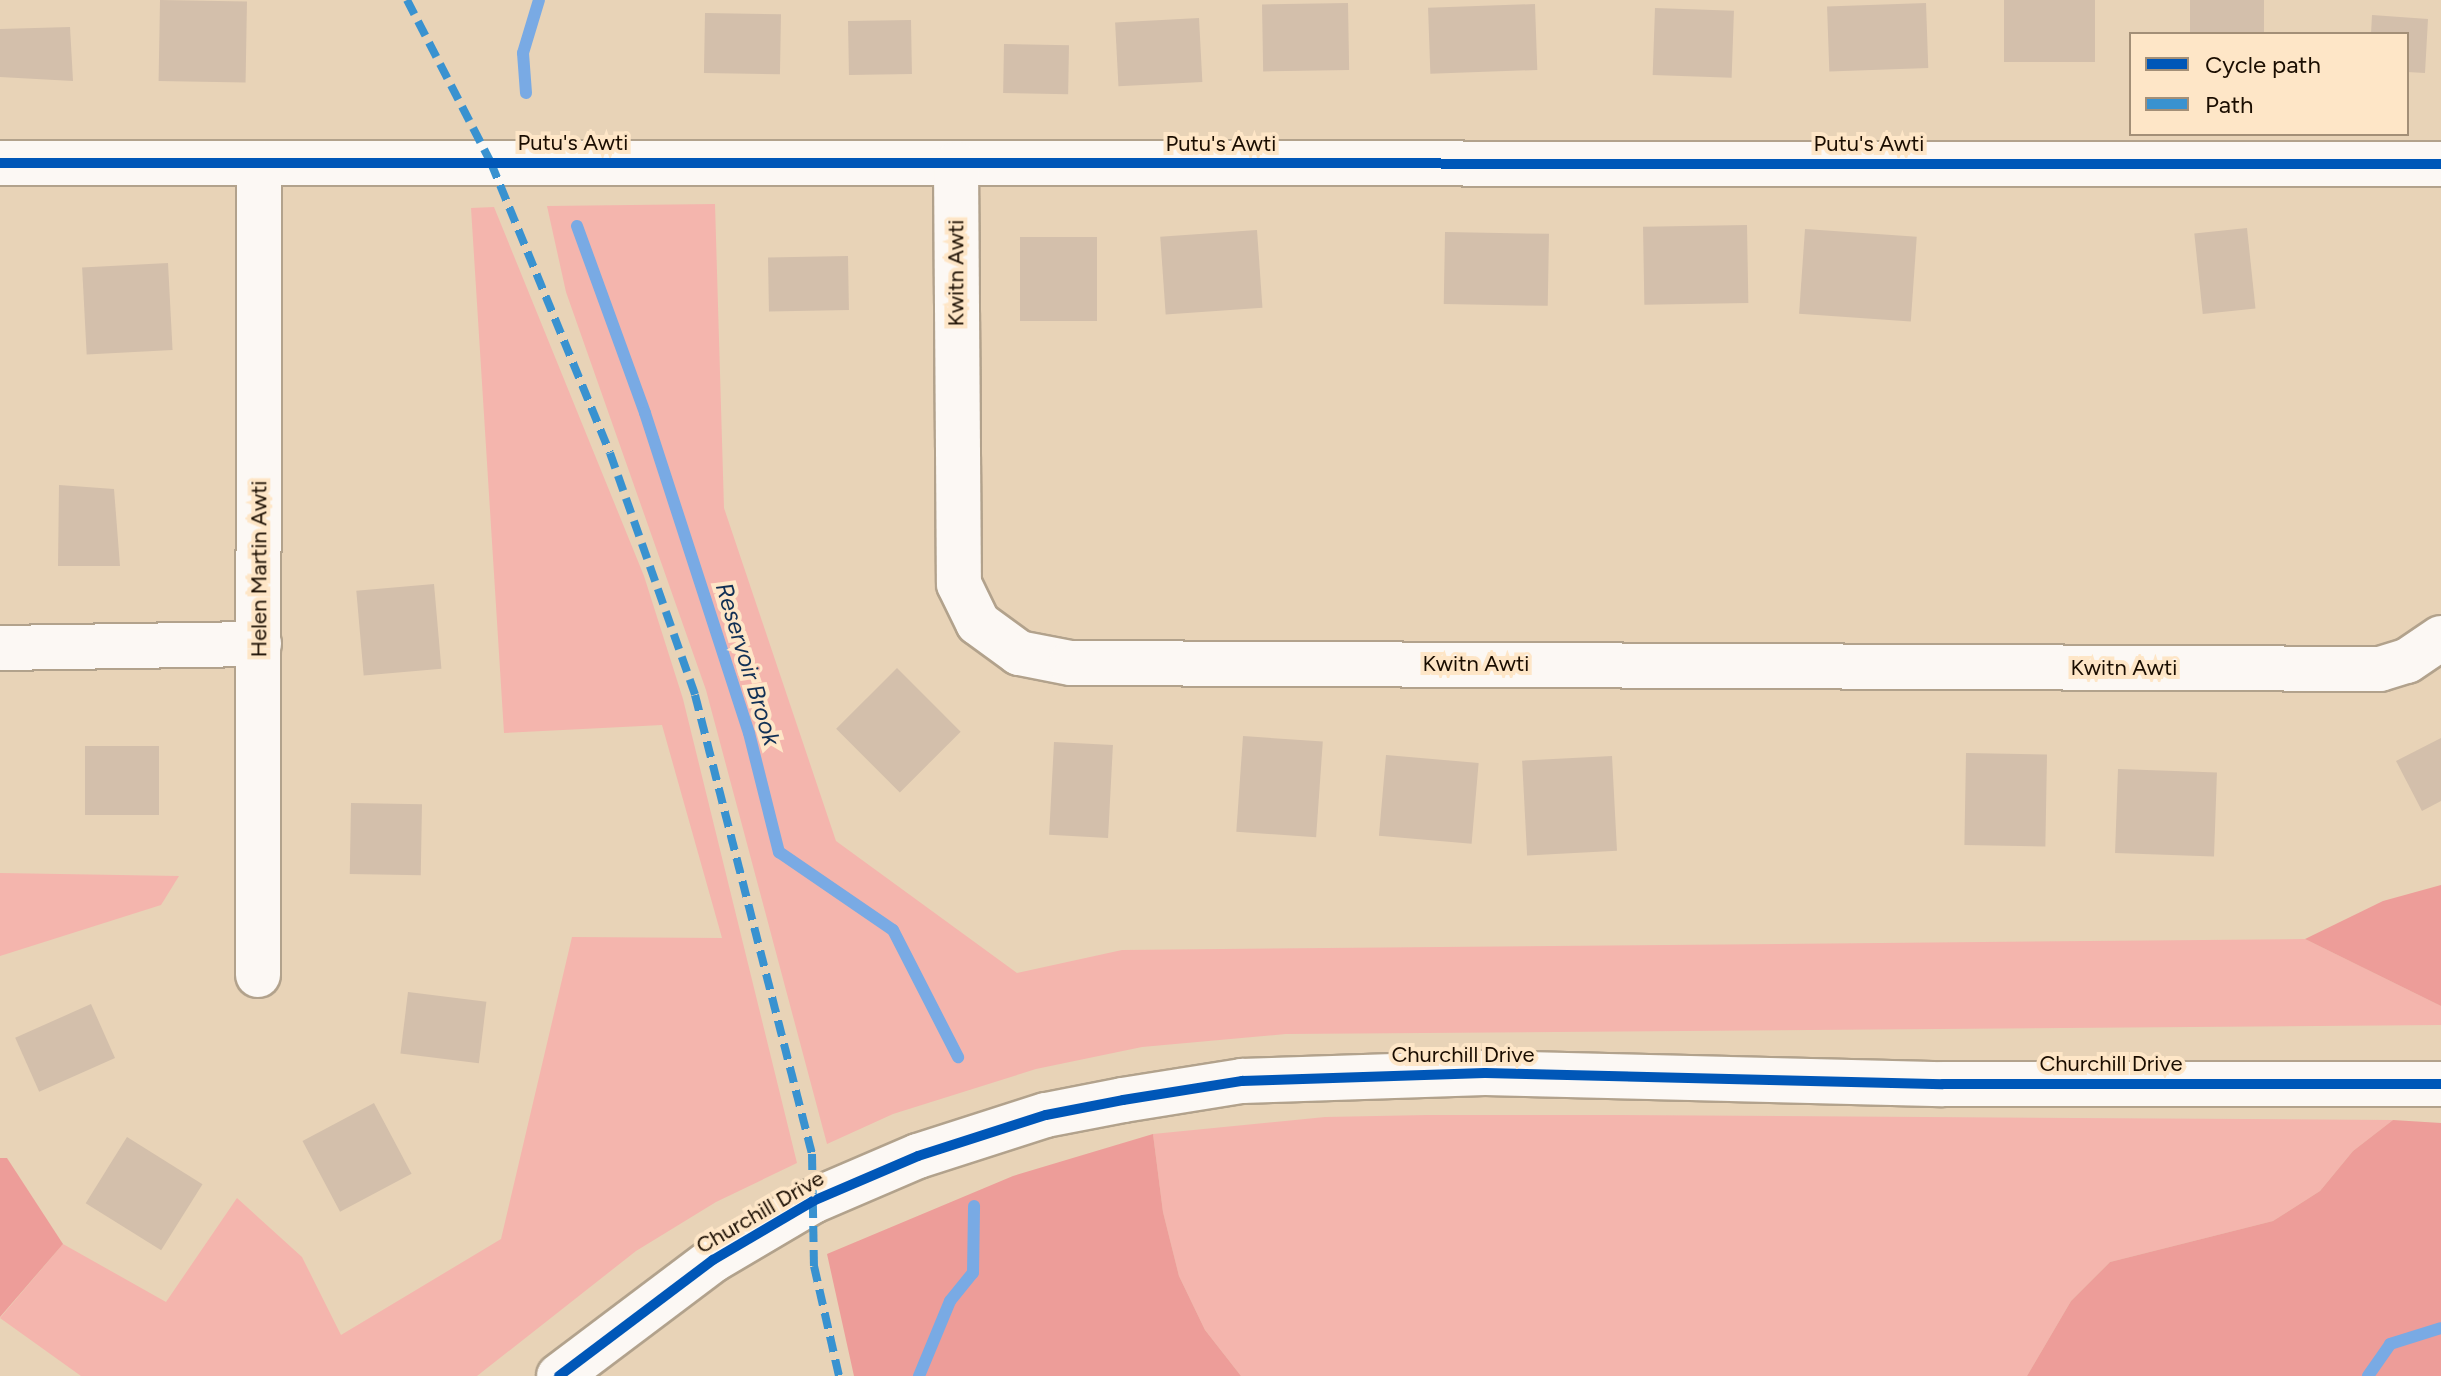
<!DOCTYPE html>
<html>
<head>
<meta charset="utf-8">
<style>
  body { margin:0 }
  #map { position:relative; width:2441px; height:1376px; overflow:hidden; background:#e8d3b7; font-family:Figtree,sans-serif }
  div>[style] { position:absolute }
  .green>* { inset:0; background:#f4b5ad }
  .forest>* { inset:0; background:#ed9d99 }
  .stream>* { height:12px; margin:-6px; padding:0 6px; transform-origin:6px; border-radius:6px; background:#79aae4 }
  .building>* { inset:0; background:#d3bfab; transform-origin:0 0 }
  .roads { filter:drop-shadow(2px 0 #b2a28c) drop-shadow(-2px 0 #b2a28c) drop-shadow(0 2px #b2a28c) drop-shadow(0 -2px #b2a28c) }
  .minor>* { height:44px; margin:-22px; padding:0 22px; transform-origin:22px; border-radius:22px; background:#fcf8f4 }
  .major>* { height:44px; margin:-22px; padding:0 22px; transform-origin:22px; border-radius:22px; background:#fcf8f4 }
  .quiet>* { height:8px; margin-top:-4px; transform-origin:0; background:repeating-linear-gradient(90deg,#3992d0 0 16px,transparent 0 24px) }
  .cycleway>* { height:10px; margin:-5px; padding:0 5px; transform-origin:5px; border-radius:5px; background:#0057b8 }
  span { translate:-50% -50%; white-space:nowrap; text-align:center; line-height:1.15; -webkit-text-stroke:8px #fee6c7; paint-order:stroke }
  .street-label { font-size:22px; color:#1a0d00 }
  .water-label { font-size:24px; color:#113055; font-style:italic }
  .legend { position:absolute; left:2129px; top:32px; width:280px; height:104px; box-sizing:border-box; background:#fee6c7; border:2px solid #a38f77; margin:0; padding:10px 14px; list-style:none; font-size:24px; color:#1a0d00 }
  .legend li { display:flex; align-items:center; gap:16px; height:40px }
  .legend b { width:40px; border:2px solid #a38f77 }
</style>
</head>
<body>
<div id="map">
  <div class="green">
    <i style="clip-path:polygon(715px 204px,724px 508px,836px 841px,1017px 973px,1122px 950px,2305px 939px,2441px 1006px,2441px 1025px,1286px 1034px,1142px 1047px,1036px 1069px,893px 1114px,827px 1144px,706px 690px,566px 292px,547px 206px)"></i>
    <i style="clip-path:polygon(494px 207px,644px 576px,683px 699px,797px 1163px,716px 1202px,636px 1251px,477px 1376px,81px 1376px,0 1318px,63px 1244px,166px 1302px,237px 1198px,302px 1257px,341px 1335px,501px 1239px,572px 937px,722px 938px,662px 725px,504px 733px,471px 208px)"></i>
    <i style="clip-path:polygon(0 873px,179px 876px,161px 905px,0 956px)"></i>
    <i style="clip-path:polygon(1428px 1115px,1620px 1115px,2393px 1120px,2353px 1151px,2320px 1191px,2273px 1221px,2110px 1262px,2071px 1301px,2027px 1376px,1241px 1376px,1205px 1330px,1179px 1276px,1163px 1212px,1153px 1134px,1325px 1117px)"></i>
  </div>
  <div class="forest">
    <i style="clip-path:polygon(2441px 885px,2441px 1006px,2305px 939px,2383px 901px)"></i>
    <i style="clip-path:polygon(2393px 1120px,2441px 1123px,2441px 1376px,2027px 1376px,2071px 1301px,2110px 1262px,2273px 1221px,2320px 1191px,2353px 1151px)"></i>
    <i style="clip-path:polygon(1153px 1134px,1163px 1212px,1179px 1276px,1205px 1330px,1241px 1376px,854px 1376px,827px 1254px,1013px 1176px)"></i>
    <i style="clip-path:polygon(0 1158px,7px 1158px,63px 1244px,0 1317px)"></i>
  </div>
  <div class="stream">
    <i style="left:526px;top:93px;width:40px;rotate:-94.3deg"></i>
    <i style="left:523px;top:53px;width:55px;rotate:-73.2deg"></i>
    <i style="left:577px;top:226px;width:199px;rotate:70deg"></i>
    <i style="left:645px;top:413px;width:336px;rotate:72deg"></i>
    <i style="left:749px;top:733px;width:123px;rotate:75.9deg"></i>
    <i style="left:779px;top:852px;width:138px;rotate:34.4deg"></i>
    <i style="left:893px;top:930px;width:143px;rotate:62.9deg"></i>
    <i style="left:919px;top:1376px;width:81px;rotate:-67.5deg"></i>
    <i style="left:950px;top:1301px;width:36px;rotate:-51deg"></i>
    <i style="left:973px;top:1273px;width:67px;rotate:-89.1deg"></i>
    <i style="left:2368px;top:1376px;width:39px;rotate:-55deg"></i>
    <i style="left:2390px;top:1344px;width:53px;rotate:-17.4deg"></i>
  </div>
  <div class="building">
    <i style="left:160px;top:0;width:87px;height:81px;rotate:1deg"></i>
    <i style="left:2004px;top:0;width:91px;height:62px"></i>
    <i style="left:2190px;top:0;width:74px;height:34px"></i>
    <i style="left:1348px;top:3px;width:67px;height:86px;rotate:89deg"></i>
    <i style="left:1926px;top:3px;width:65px;height:99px;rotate:88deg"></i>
    <i style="left:1535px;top:4px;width:66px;height:107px;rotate:88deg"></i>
    <i style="left:1655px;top:8px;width:79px;height:67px;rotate:2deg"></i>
    <i style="left:705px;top:13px;width:76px;height:60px;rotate:1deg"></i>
    <i style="clip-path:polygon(2372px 15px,2428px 19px,2425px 73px,2407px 72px,2407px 34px,2371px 34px)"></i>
    <i style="left:1199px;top:18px;width:64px;height:84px;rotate:87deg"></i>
    <i style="left:911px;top:20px;width:54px;height:63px;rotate:89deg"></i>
    <i style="clip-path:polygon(70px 27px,73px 81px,0 77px,0 29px)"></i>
    <i style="left:1004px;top:44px;width:65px;height:49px;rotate:1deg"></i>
    <i style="left:1747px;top:225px;width:78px;height:104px;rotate:89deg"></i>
    <i style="left:2247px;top:228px;width:81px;height:53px;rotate:84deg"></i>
    <i style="left:1805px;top:229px;width:112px;height:85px;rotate:4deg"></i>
    <i style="left:1257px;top:230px;width:78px;height:97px;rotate:86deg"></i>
    <i style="left:1445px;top:232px;width:104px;height:72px;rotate:1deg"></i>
    <i style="left:1020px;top:237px;width:77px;height:84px"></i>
    <i style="left:848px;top:256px;width:54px;height:80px;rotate:89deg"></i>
    <i style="left:168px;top:263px;width:87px;height:86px;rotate:87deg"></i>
    <i style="clip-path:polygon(59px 485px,114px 489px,120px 566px,58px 566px)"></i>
    <i style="left:434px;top:584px;width:85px;height:78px;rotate:85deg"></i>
    <i style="left:897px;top:668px;width:90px;height:86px;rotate:45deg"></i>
    <i style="left:1243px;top:736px;width:80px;height:96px;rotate:4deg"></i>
    <i style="clip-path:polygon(2441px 738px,2441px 801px,2422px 811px,2396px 761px)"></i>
    <i style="left:1054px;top:742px;width:59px;height:93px;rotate:3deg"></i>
    <i style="left:85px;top:746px;width:74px;height:69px"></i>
    <i style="left:1966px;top:753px;width:81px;height:92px;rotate:1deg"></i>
    <i style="left:1386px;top:755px;width:93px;height:81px;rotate:5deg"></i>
    <i style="left:1612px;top:756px;width:95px;height:90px;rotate:87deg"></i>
    <i style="left:2118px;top:769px;width:99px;height:84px;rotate:2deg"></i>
    <i style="left:351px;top:803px;width:71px;height:71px;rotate:1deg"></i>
    <i style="left:408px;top:992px;width:79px;height:62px;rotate:7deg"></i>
    <i style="left:91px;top:1004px;width:59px;height:83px;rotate:66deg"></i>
    <i style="left:374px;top:1103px;width:80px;height:81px;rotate:62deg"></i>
    <i style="left:127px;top:1137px;width:89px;height:78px;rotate:32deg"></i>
  </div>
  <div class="roads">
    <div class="minor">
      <i style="left:0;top:163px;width:2441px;rotate:0.02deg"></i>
      <i style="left:956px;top:164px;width:420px;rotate:89.6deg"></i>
      <i style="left:959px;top:584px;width:43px;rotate:64deg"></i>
      <i style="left:978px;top:623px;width:51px;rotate:36.2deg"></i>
      <i style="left:1019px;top:653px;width:53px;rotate:10.9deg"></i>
      <i style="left:1071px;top:663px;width:1309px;rotate:0.26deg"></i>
      <i style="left:2380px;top:669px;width:28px;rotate:-17deg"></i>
      <i style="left:2407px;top:661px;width:41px;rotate:-34.1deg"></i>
      <i style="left:0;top:648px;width:259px;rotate:-0.9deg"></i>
      <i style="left:258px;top:975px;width:812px;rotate:-89.93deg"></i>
    </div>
    <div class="major">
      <i style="left:559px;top:1376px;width:193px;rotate:-37deg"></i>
      <i style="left:713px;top:1260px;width:116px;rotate:-30.5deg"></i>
      <i style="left:813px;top:1201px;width:114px;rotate:-23.2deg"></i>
      <i style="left:918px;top:1156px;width:134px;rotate:-17.8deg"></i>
      <i style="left:1046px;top:1115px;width:78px;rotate:-11deg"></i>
      <i style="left:1123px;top:1100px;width:121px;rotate:-9.1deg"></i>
      <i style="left:1242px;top:1081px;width:243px;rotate:-1.9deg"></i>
      <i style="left:1485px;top:1073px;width:458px;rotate:1.4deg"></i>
      <i style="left:1943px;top:1084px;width:498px"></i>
    </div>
  </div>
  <div class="quiet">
    <i style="left:407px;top:0;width:183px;rotate:62.7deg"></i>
    <i style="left:491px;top:163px;width:313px;rotate:67.7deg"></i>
    <i style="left:610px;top:453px;width:256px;rotate:70.6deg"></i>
    <i style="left:695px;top:695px;width:474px;rotate:75.7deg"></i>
    <i style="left:812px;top:1154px;width:112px;rotate:89deg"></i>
    <i style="left:814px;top:1266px;width:113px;rotate:77.2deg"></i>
  </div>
  <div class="cycleway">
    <i style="left:0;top:163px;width:2441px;rotate:0.02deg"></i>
    <i style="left:559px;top:1376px;width:193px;rotate:-37deg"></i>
    <i style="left:713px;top:1260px;width:116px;rotate:-30.5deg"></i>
    <i style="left:813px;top:1201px;width:114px;rotate:-23.2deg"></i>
    <i style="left:918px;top:1156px;width:134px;rotate:-17.8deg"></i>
    <i style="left:1046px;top:1115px;width:78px;rotate:-11deg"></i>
    <i style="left:1123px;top:1100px;width:121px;rotate:-9.1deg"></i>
    <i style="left:1242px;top:1081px;width:243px;rotate:-1.9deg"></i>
    <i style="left:1485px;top:1073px;width:458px;rotate:1.4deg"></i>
    <i style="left:1943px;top:1084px;width:498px"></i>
  </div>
  <div class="street-label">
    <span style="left:573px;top:143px">Putu's Awti</span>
    <span style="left:1221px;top:144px">Putu's Awti</span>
    <span style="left:1869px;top:144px">Putu's Awti</span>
    <span style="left:956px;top:273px;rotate:-90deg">Kwitn Awti</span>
    <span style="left:259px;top:569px;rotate:-90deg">Helen Martin Awti</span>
    <span style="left:1476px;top:664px">Kwitn Awti</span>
    <span style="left:2124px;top:668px">Kwitn Awti</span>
    <span style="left:1463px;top:1055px">Churchill Drive</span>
    <span style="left:2111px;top:1064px">Churchill Drive</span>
    <span style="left:760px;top:1212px;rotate:-30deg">Churchill Drive</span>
  </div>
  <div class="water-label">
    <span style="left:748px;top:664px;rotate:73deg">Reservoir Brook</span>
  </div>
  <ul class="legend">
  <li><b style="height:10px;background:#0057b8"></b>Cycle path</li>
  <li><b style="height:10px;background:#3992d0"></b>Path</li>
  </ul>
</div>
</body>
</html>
